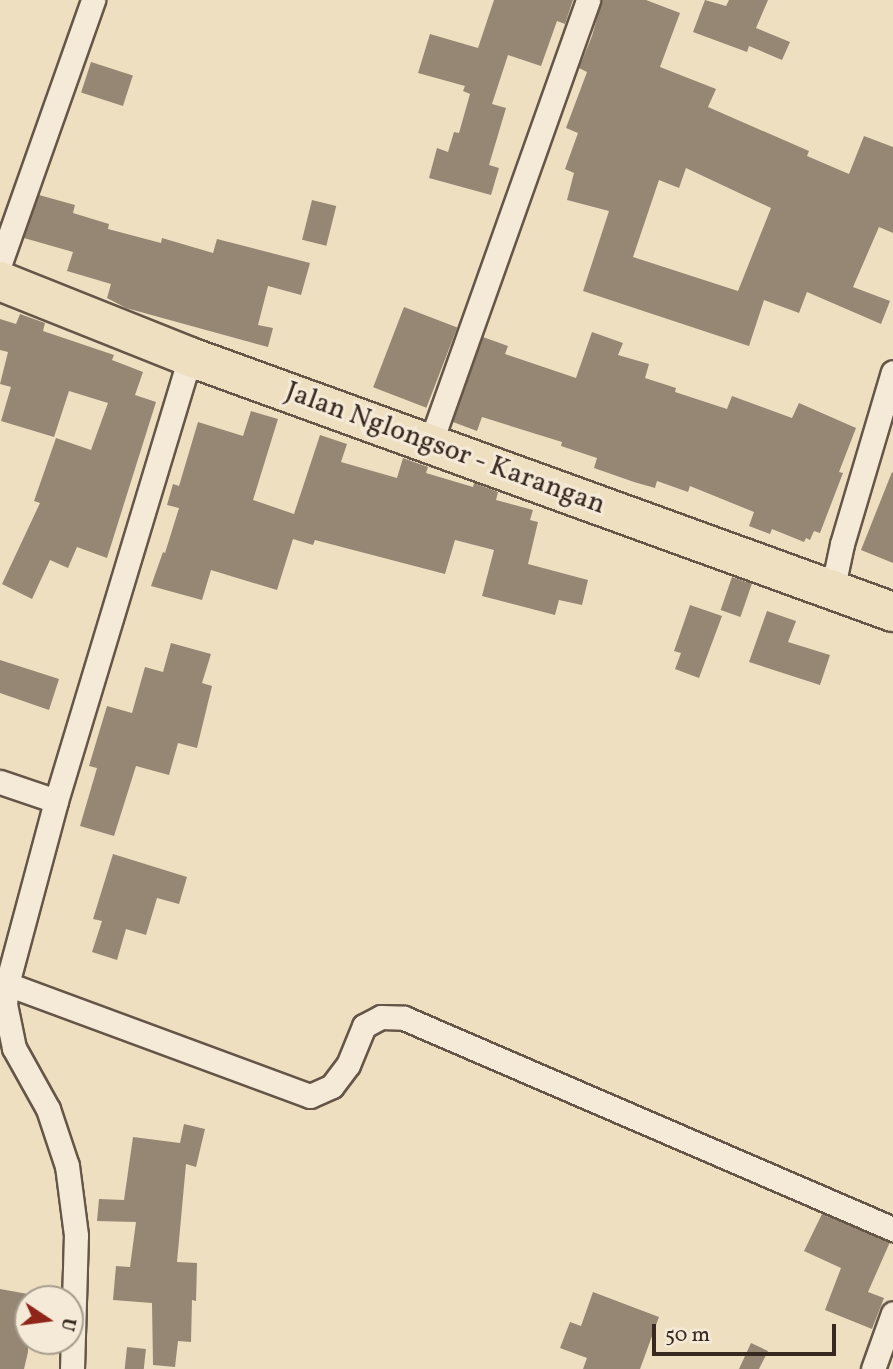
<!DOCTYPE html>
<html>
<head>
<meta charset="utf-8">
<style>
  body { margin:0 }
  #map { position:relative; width:893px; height:1369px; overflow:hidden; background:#eedfc1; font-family:Vollkorn,serif }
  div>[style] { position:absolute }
  .building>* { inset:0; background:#968774; transform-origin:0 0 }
  .roads { filter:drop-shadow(2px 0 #655648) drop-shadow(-2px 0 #655648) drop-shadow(0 2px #655648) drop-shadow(0 -2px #655648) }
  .street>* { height:23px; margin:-11.5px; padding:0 11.5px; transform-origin:11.5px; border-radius:11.5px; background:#f4ead7 }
  .highway>* { height:38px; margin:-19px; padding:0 19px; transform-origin:19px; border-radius:19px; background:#eedfc1 }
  span { translate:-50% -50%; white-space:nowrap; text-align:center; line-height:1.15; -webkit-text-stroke:6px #f4ead7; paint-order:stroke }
  .street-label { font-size:28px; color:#372820 }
  .north { position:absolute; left:14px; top:1285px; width:70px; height:70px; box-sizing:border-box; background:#f4ead7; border:2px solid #a89c8e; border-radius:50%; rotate:103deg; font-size:19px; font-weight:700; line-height:28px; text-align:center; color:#372820 }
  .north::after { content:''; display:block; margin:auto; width:24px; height:32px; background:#8f2418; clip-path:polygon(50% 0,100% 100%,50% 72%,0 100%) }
  .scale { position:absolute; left:652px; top:1324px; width:184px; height:32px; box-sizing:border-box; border:4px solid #372820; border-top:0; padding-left:9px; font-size:21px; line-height:24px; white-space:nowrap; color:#372820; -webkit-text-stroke:5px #f4ead7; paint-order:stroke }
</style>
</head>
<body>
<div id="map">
  <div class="building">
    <i style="clip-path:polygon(494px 0,573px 0,565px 24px,557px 21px,541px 66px,508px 55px,492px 104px,506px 108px,489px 165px,499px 168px,491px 195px,429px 178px,437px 148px,448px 152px,454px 132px,459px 133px,470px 94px,463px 91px,465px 86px,418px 73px,430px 34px,478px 48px)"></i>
    <i style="clip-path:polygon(evenodd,602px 0,646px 0,680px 13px,660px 67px,716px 89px,708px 107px,809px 151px,807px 156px,849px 174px,864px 136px,893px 147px,893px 233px,879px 227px,853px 287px,890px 301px,881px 324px,807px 292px,799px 313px,764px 300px,749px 346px,583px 291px,609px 211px,567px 200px,574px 173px,565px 169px,578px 133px,566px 128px,587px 72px,579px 68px,592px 36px,602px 0,686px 168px,771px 208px,738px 291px,633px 257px,659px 180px,679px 188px,686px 168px)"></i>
    <i style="clip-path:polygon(705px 0,726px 6px,729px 0,768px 0,756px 28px,790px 42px,782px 60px,749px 46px,747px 52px,693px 32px)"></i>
    <i style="left:91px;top:62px;width:44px;height:32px;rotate:18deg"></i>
    <i style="clip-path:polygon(39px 195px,75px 205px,73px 213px,109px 224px,108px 229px,161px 243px,162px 238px,213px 253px,217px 239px,310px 263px,301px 295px,268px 286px,258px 325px,273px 328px,268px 347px,126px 308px,107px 298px,111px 284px,67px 271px,73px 252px,24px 238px)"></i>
    <i style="left:312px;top:200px;width:25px;height:41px;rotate:14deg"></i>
    <i style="left:404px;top:307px;width:57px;height:86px;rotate:21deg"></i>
    <i style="clip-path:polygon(20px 314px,45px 323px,43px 331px,114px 355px,112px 360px,143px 372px,135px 395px,156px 402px,107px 558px,77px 547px,68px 568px,50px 560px,32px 599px,2px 584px,40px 503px,34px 501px,56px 438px,91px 450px,108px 403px,69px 391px,54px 437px,1px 421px,11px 387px,0 384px,8px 352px,0 350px,0 319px,16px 324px)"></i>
    <i style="clip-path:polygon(592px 332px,623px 343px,618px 355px,649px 364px,645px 378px,676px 388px,675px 392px,727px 409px,732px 396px,792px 418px,799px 403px,856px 428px,839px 472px,843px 473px,820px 533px,814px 531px,810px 540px,806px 538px,804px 542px,772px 529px,770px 534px,749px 526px,754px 512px,690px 486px,688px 492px,657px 481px,655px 488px,634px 482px,594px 468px,597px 458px,561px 446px,562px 442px,482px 417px,477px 431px,453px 422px,483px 337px,508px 346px,505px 354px,576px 378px)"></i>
    <i style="clip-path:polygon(251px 411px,278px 419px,253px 500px,294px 514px,320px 435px,347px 444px,341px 462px,397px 478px,403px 458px,428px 467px,426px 473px,473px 487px,474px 483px,498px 492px,496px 500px,533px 510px,530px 520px,538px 522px,528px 564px,588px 580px,582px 605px,559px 600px,555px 615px,482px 596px,494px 550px,455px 540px,445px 574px,315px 540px,313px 545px,293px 539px,277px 590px,211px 570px,202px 600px,151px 586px,163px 552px,165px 553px,179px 508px,167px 505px,173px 484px,179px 486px,198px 422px,243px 436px)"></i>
    <i style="clip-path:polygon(892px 472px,893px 473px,893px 563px,861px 550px)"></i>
    <i style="left:732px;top:577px;width:21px;height:35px;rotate:19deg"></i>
    <i style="clip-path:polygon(690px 605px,722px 616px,699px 678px,675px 669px,681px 653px,674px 651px)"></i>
    <i style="clip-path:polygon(767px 611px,796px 621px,788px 642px,830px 655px,820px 685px,749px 662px)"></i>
    <i style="clip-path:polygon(171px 643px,211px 654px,202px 683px,212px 686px,197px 748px,178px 743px,169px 775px,136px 766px,114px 836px,80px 826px,97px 768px,89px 766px,107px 706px,132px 713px,145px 667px,163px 672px)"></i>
    <i style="clip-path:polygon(0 660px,59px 679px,49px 710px,0 693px)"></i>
    <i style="clip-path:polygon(113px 854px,187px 877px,179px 904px,157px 898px,146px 935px,126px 929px,117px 960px,92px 952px,102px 921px,93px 919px)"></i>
    <i style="clip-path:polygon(184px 1124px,205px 1129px,196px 1167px,186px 1164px,177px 1262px,197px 1263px,196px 1301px,192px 1300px,191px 1342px,178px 1341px,175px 1367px,153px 1365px,152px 1303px,113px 1300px,116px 1266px,130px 1267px,136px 1222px,97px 1221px,99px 1199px,124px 1200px,133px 1137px,180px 1143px)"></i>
    <i style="clip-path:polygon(822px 1214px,890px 1242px,868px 1292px,884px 1298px,872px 1329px,825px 1310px,841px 1268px,804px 1251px)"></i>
    <i style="clip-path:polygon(0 1289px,28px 1294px,28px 1352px,24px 1369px,0 1369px)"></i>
    <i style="clip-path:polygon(593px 1292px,659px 1317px,640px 1369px,583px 1369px,587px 1358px,560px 1348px,570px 1322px,581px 1326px)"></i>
    <i style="clip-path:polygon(751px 1343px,768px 1351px,759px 1369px,739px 1369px)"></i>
    <i style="left:127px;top:1347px;width:19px;height:22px;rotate:6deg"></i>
  </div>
  <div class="roads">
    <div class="street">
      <i style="left:0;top:263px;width:279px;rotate:-70.5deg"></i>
      <i style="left:430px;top:444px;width:471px;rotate:-70.4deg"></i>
      <i style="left:832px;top:591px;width:48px;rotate:-78deg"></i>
      <i style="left:842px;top:544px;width:179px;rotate:-73.5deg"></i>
      <i style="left:0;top:782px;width:59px;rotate:18.7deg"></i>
      <i style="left:7px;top:984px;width:323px;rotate:20.3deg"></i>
      <i style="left:310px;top:1096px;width:24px;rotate:-24deg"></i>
      <i style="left:332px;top:1086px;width:26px;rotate:-53deg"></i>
      <i style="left:348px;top:1065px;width:42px;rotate:-67.7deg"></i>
      <i style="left:364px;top:1026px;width:19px;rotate:-28deg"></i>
      <i style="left:381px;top:1017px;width:23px;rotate:2deg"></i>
      <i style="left:404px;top:1018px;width:533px;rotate:23.34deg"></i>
      <i style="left:72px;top:1369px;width:134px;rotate:-88.3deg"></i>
      <i style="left:76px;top:1235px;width:70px;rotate:-97.4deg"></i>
      <i style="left:67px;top:1166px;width:60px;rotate:-108.4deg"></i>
      <i style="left:48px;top:1109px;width:70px;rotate:-119.1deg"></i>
      <i style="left:14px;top:1048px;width:45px;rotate:-101.6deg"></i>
      <i style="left:5px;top:1004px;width:20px;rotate:-84deg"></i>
      <i style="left:7px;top:984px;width:189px;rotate:-75deg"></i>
      <i style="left:56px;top:801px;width:464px;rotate:-73.2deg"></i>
      <i style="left:873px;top:1369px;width:59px;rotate:-70.3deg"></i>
    </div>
    <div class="highway">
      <i style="left:0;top:281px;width:205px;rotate:21.8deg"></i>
      <i style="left:190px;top:357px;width:748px;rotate:19.94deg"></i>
    </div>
  </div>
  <div class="street-label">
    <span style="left:445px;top:449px;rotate:20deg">Jalan Nglongsor - Karangan</span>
  </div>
  <div class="north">U</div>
  <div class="scale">50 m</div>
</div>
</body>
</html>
